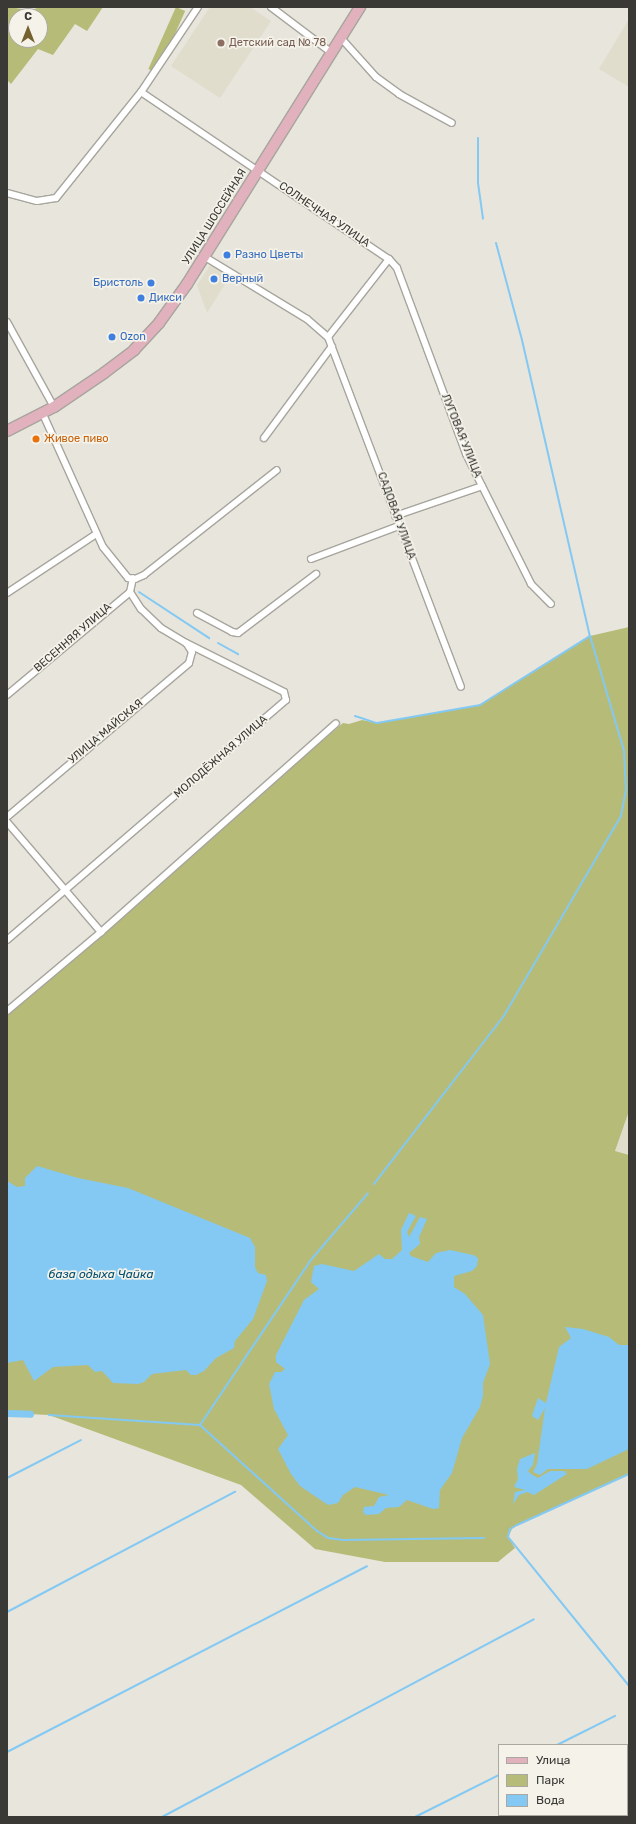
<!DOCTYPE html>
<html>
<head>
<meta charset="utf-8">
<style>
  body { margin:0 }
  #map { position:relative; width:636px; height:1824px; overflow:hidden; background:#e7e5dc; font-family:Rubik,sans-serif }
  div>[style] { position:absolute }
  .built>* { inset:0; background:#e0ddcc }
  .green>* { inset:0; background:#b6bc77; transform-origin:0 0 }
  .water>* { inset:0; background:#83c9f3 }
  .stream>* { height:2px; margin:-1px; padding:0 1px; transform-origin:1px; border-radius:1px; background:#83c9f3 }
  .canal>* { height:7px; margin:-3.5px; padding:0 3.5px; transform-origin:3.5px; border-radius:3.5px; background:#83c9f3 }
  .roads { filter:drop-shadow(1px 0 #a7a59d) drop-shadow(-1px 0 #a7a59d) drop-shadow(0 1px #a7a59d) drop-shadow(0 -1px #a7a59d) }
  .street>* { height:6px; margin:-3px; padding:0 3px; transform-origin:3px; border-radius:3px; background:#fff }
  .primary>* { height:10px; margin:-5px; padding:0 5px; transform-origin:5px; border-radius:5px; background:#e2b1be }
  .dots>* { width:11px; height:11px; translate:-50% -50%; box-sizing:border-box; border:2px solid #f4f2e9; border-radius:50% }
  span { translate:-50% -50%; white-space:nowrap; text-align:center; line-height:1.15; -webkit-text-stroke:3.5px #f4f2e9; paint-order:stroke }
  .education-label { font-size:11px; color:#785e54 }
  .left { translate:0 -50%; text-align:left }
  .street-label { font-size:11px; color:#3a3935 }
  .shop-label { font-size:11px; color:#366cbe }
  .right { translate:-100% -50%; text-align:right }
  .food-label { font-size:11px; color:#c56008 }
  .water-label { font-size:12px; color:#004e70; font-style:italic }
  .frame { position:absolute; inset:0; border:8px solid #3a3935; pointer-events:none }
  .legend { position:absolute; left:498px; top:1744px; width:130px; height:72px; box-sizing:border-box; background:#f4f2e9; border:1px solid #aaa8a1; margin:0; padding:5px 7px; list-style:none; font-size:12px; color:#3a3935 }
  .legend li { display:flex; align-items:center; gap:8px; height:20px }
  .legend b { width:20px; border:1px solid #aaa8a1 }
  .north { position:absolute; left:8px; top:8px; width:40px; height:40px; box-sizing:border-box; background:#f4f2e9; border:1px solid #aaa8a1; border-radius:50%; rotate:0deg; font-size:11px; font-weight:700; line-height:16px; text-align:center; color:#3a3935 }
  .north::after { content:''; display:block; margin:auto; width:14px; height:18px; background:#75602f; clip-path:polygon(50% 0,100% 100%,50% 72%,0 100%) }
</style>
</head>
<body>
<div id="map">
  <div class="built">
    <i style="clip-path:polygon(210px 7px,250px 7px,271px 21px,220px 98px,171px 66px)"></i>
    <i style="clip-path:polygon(629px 19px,629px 87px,599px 69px)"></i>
    <i style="clip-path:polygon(211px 264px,230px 276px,207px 313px,197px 285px)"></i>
    <i style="clip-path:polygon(629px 1111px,629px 1155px,615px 1151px)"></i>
  </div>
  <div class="green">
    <i style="clip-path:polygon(evenodd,7px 7px,31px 10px,40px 7px,103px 7px,87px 31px,75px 24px,53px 55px,38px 49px,11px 84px,7px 80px,7px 7px,16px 16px,40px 16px,40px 40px,16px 40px,16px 16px)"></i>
    <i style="left:176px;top:7px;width:10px;height:68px;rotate:24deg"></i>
    <i style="clip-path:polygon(629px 627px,629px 1111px,615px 1151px,629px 1155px,629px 1474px,513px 1527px,508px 1537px,515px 1548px,498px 1562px,385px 1562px,315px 1549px,241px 1485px,49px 1415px,7px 1413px,7px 1011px,343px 723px,349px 724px,362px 720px,377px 723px,480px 705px,590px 636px)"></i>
  </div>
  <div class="water">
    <i style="clip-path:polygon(37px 1166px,78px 1178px,128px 1188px,250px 1238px,255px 1247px,255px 1267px,258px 1273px,266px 1275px,267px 1281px,253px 1319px,235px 1341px,234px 1348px,216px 1358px,204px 1371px,196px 1375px,191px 1375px,186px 1370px,152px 1374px,144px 1382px,138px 1384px,113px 1383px,102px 1371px,95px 1372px,88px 1365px,53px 1367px,34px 1381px,23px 1360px,7px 1363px,7px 1181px,17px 1187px,25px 1186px,25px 1178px)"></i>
    <i style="clip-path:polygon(409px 1213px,416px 1216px,407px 1232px,409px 1237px,420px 1217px,427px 1219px,419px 1237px,420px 1244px,409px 1253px,411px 1256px,428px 1262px,436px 1253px,450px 1250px,473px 1255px,478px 1258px,477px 1266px,472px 1271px,454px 1276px,454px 1287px,465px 1294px,483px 1315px,490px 1364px,483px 1383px,483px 1396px,480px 1407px,462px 1438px,452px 1473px,440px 1490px,439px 1508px,433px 1509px,407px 1500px,399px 1507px,386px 1508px,379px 1514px,366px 1515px,363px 1512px,364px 1507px,374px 1506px,379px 1497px,389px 1495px,355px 1487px,343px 1495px,338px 1503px,328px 1505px,300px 1486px,291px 1474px,278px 1449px,288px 1435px,274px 1409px,269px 1384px,275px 1372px,281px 1372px,285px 1369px,276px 1362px,276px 1355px,304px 1300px,319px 1289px,311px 1282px,314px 1266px,322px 1264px,354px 1271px,379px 1254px,385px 1259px,392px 1259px,402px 1250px,401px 1230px)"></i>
    <i style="clip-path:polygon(565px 1327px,583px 1329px,609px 1337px,619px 1345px,629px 1345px,629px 1449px,587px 1469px,548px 1469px,540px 1475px,533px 1472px,537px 1464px,545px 1408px,538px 1420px,532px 1416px,538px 1398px,546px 1403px,559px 1347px,571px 1338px)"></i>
    <i style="clip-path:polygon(535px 1453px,533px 1465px,528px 1471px,531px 1474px,538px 1478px,550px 1471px,564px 1471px,567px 1474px,534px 1495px,527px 1492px,519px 1495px,513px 1504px,515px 1492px,525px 1490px,514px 1487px,518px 1479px,517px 1469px,520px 1459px)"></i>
  </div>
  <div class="stream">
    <i style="left:478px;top:138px;width:45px;rotate:90deg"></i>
    <i style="left:478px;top:183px;width:36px;rotate:82deg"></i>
    <i style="left:496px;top:243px;width:100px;rotate:75deg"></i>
    <i style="left:522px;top:340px;width:304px;rotate:77.1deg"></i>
    <i style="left:139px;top:592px;width:84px;rotate:33.3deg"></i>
    <i style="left:218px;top:643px;width:23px;rotate:29deg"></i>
    <i style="left:355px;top:716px;width:23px;rotate:18deg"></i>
    <i style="left:377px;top:723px;width:105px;rotate:-9.9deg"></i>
    <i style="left:480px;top:705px;width:130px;rotate:-32.1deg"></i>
    <i style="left:590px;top:636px;width:120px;rotate:73.5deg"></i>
    <i style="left:624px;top:751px;width:39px;rotate:87deg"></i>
    <i style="left:626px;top:790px;width:26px;rotate:101deg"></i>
    <i style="left:621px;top:816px;width:233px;rotate:120.4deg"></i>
    <i style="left:503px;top:1017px;width:211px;rotate:127.7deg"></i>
    <i style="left:49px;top:1415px;width:151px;rotate:3.8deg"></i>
    <i style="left:200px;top:1425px;width:158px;rotate:42.2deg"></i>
    <i style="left:317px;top:1531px;width:13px;rotate:32deg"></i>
    <i style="left:328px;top:1538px;width:15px;rotate:8deg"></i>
    <i style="left:343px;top:1540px;width:141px;rotate:-0.8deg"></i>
    <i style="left:200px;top:1425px;width:197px;rotate:-56.1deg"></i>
    <i style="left:310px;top:1261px;width:89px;rotate:-49.5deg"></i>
    <i style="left:629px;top:1474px;width:123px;rotate:155.5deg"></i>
    <i style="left:517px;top:1525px;width:8px;rotate:150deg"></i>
    <i style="left:510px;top:1529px;width:8px;rotate:104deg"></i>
    <i style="left:508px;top:1537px;width:192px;rotate:50.9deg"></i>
    <i style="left:7px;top:1478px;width:83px;rotate:-27.2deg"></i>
    <i style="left:7px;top:1612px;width:258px;rotate:-27.8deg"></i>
    <i style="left:557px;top:1745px;width:65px;rotate:-26.6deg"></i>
    <i style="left:7px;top:1752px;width:405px;rotate:-27.3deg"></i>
    <i style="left:162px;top:1817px;width:421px;rotate:-28deg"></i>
    <i style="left:415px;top:1817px;width:94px;rotate:-26.6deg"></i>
  </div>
  <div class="canal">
    <i style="left:7px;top:1413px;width:23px;rotate:2deg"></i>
  </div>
  <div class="roads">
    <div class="street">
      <i style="left:198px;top:7px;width:102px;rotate:123.8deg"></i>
      <i style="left:141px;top:92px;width:299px;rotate:34deg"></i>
      <i style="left:389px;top:259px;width:12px;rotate:48deg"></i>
      <i style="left:397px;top:268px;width:198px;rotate:69.6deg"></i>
      <i style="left:466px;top:454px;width:145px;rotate:63.4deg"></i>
      <i style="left:531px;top:584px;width:28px;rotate:45deg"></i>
      <i style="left:271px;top:7px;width:76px;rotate:37deg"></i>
      <i style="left:341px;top:38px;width:52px;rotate:48.1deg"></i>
      <i style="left:376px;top:77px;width:29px;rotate:36deg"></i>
      <i style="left:399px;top:94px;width:60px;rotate:28.7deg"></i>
      <i style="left:7px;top:193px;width:31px;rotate:15deg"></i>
      <i style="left:37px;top:201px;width:19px;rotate:-9deg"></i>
      <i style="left:56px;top:198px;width:136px;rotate:-51.3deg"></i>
      <i style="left:205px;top:257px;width:119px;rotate:31.3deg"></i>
      <i style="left:307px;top:319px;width:28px;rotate:41deg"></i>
      <i style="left:328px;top:337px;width:374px;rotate:69.2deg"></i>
      <i style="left:7px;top:322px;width:97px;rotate:61.1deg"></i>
      <i style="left:328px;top:337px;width:99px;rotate:-52deg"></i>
      <i style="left:42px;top:412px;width:148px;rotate:65.7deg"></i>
      <i style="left:103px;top:547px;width:40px;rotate:51deg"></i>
      <i style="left:128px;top:578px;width:7px;rotate:8deg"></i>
      <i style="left:135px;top:579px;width:10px;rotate:-24deg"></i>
      <i style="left:144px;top:575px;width:169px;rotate:-38.3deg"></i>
      <i style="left:264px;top:438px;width:114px;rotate:-53.5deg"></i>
      <i style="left:395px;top:516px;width:92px;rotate:-19deg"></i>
      <i style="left:311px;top:559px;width:94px;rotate:-20.6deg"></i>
      <i style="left:7px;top:593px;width:107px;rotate:-33.5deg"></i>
      <i style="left:197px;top:613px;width:40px;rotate:28deg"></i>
      <i style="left:232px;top:632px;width:6px;rotate:9deg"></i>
      <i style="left:238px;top:633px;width:98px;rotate:-37.1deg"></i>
      <i style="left:7px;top:695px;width:160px;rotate:-39.9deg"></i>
      <i style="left:130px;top:592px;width:14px;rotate:-78deg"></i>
      <i style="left:7px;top:817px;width:238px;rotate:-40.2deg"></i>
      <i style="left:189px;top:663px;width:11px;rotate:-75deg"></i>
      <i style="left:192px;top:652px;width:9px;rotate:-122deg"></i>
      <i style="left:7px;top:822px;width:145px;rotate:49.5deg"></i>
      <i style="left:7px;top:940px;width:368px;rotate:-40.7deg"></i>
      <i style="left:286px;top:700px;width:8px;rotate:-104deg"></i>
      <i style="left:284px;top:692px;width:110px;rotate:-153.4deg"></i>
      <i style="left:186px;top:643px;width:29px;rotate:-149deg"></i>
      <i style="left:161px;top:628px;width:28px;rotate:-136deg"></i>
      <i style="left:141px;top:609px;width:20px;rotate:-123deg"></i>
      <i style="left:7px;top:1011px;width:123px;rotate:-40deg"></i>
      <i style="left:101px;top:932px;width:314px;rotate:-41.6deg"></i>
    </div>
    <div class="primary">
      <i style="left:7px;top:431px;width:53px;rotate:-27.1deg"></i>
      <i style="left:54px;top:407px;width:60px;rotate:-34.2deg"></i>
      <i style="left:104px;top:373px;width:38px;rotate:-37deg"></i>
      <i style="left:134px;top:350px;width:37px;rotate:-47deg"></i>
      <i style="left:159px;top:323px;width:48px;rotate:-54.3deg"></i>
      <i style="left:187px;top:284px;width:327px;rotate:-58deg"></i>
    </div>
  </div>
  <div class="dots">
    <i style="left:221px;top:43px;background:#8d6e63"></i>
    <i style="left:227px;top:255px;background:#3f7fe0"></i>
    <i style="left:214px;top:279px;background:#3f7fe0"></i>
    <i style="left:151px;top:283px;background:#3f7fe0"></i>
    <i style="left:141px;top:298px;background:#3f7fe0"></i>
    <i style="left:112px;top:337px;background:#3f7fe0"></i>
    <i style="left:36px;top:439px;background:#e8710a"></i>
  </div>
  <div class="education-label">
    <span class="left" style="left:229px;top:43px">Детский сад № 78</span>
  </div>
  <div class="street-label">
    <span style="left:324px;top:215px;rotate:34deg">СОЛНЕЧНАЯ УЛИЦА</span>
    <span style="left:215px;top:217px;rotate:-58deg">УЛИЦА ШОССЕЙНАЯ</span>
    <span style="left:461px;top:436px;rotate:68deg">ЛУГОВАЯ УЛИЦА</span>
    <span style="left:396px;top:516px;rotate:70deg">САДОВАЯ УЛИЦА</span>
    <span style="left:73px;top:638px;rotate:-41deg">ВЕСЕННЯЯ УЛИЦА</span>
    <span style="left:106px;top:732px;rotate:-40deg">УЛИЦА МАЙСКАЯ</span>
    <span style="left:221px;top:757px;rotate:-41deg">МОЛОДЁЖНАЯ УЛИЦА</span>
  </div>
  <div class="shop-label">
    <span class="left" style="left:235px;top:255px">Разно Цветы</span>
    <span class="left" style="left:222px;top:279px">Верный</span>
    <span class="right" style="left:143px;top:283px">Бристоль</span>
    <span class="left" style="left:149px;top:298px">Дикси</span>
    <span class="left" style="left:120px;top:337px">Ozon</span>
  </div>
  <div class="food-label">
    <span class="left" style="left:44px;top:439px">Живое пиво</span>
  </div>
  <div class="water-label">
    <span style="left:101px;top:1275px">база одыха Чайка</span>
  </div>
  <div class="frame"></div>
  <ul class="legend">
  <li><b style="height:5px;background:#e2b1be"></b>Улица</li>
  <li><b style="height:11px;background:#b6bc77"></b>Парк</li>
  <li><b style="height:11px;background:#83c9f3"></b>Вода</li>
  </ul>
  <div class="north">С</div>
</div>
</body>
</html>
